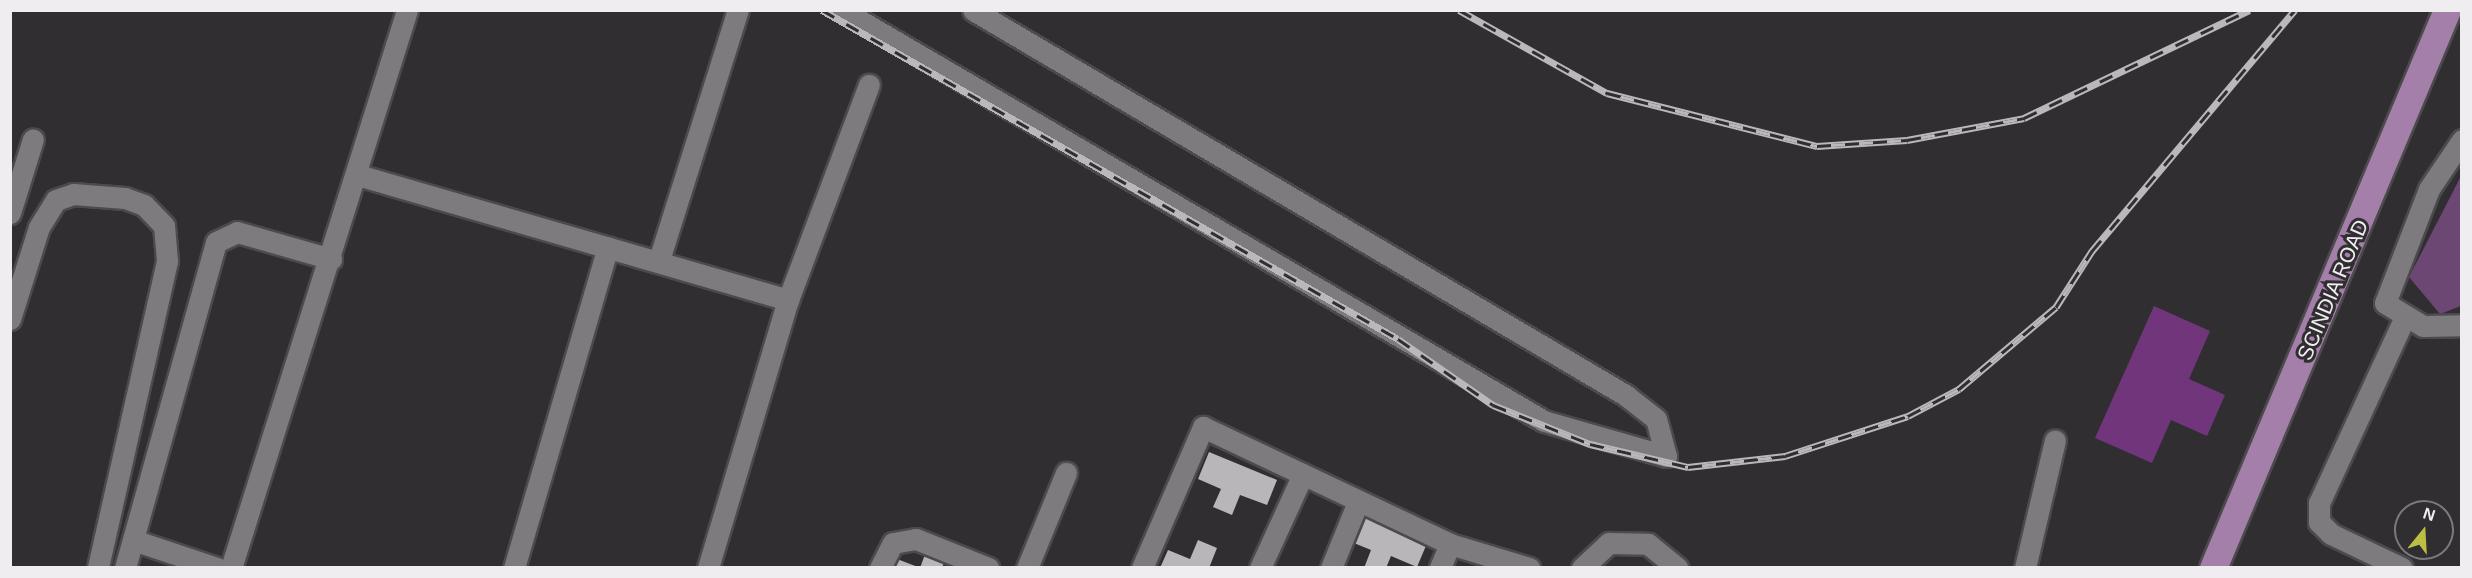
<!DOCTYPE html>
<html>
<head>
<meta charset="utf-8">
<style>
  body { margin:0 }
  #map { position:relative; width:2472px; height:578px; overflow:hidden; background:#302e31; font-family:Helvetica,sans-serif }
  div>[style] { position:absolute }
  .green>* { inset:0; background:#6d4774 }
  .water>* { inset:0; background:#71357b }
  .building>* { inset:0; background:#b9b6b9 }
  .roads { filter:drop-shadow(2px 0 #4c4a4c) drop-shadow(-2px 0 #4c4a4c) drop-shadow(0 2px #4c4a4c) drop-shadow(0 -2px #4c4a4c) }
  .minor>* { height:21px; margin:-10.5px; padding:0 10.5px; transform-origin:10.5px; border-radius:10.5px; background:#7e7b7e }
  .major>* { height:27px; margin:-13.5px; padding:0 13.5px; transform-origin:13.5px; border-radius:13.5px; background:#a37fa9 }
  .rail>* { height:7px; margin-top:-3.5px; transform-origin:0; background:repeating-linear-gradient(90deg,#302e31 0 14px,#bab8ba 0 28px); box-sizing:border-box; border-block:2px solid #bab8ba }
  span { translate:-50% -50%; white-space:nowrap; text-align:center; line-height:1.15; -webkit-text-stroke:6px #302e31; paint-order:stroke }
  .street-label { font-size:21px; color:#efedef }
  .frame { position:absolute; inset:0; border:12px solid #efedef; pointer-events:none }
  .north { position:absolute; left:2394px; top:500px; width:60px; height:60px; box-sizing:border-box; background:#302e31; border:2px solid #7c7a7d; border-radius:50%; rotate:18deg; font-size:16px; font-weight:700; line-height:24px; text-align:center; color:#efedef }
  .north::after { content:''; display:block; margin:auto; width:21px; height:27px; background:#bbc045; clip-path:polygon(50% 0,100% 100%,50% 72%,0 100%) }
</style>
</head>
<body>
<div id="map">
  <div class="green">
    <i style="clip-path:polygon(2461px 176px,2461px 306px,2440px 314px,2409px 277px)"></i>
  </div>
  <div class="water">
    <i style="clip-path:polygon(2154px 306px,2210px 331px,2189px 379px,2225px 395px,2207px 436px,2171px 420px,2152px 463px,2095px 438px)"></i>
  </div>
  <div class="building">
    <i style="clip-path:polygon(1209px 452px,1277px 480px,1267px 505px,1240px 495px,1232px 515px,1213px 507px,1221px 489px,1198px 479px)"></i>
    <i style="clip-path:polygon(1359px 513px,1428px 541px,1417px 567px,1391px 556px,1386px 568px,1364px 568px,1371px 550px,1349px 541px)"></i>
    <i style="clip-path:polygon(1198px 540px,1217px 548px,1209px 568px,1160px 568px,1168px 550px,1190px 559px)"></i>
    <i style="clip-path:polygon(927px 549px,946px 557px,942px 568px,920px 568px)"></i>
    <i style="clip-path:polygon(897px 559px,918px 567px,918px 568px,893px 568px)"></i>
  </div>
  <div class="roads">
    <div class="minor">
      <i style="left:842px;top:10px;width:813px;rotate:30.35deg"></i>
      <i style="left:1544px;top:421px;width:127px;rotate:16deg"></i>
      <i style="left:1666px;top:456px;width:38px;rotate:-105deg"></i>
      <i style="left:1656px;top:419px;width:37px;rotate:-142deg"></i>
      <i style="left:1627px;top:396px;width:759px;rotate:-149.45deg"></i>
      <i style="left:2462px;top:140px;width:59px;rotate:124deg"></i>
      <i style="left:2429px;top:189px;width:122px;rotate:111.1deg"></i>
      <i style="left:2385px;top:303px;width:44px;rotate:31.2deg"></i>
      <i style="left:2423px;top:326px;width:39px;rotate:-1deg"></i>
      <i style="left:358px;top:175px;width:448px;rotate:16.2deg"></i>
      <i style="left:10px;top:213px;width:77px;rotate:-72.7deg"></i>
      <i style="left:659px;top:260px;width:262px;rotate:-72.5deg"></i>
      <i style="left:10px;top:319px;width:96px;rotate:-72.5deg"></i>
      <i style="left:39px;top:227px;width:32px;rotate:-58deg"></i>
      <i style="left:56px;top:200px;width:18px;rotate:-19deg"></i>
      <i style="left:73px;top:194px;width:52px;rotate:4.4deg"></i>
      <i style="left:125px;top:198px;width:20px;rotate:20deg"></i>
      <i style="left:144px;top:205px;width:29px;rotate:46deg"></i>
      <i style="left:164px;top:226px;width:35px;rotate:85deg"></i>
      <i style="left:167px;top:261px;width:315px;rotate:102.7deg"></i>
      <i style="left:133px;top:540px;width:89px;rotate:18.4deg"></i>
      <i style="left:1450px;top:544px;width:83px;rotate:16.9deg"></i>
      <i style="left:125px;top:568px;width:338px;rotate:-74.4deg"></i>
      <i style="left:216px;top:242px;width:23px;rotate:-25deg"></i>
      <i style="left:237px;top:232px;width:98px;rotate:16deg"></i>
      <i style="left:231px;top:568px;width:585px;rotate:-72.49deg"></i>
      <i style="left:514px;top:568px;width:334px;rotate:-73.7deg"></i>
      <i style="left:708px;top:568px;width:280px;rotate:-73.4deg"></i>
      <i style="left:788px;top:300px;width:230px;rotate:-69.4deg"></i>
      <i style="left:880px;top:568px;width:28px;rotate:-63deg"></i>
      <i style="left:893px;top:543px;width:23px;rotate:-10deg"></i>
      <i style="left:916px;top:539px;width:78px;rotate:21.9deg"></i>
      <i style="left:1027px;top:568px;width:103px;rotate:-67.7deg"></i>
      <i style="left:1142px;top:568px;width:154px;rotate:-66.6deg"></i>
      <i style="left:1203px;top:427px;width:273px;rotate:25.3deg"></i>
      <i style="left:1450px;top:544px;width:26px;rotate:113deg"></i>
      <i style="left:1260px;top:568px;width:103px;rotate:-65.4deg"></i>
      <i style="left:1331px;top:568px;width:71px;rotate:-67.8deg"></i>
      <i style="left:1582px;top:568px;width:37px;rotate:-43deg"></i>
      <i style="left:1609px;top:543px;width:39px;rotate:1deg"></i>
      <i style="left:1648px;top:544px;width:38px;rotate:39deg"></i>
      <i style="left:2025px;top:568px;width:131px;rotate:-76.8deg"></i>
      <i style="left:2402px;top:568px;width:79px;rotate:-154.4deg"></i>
      <i style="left:2331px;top:534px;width:17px;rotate:-135deg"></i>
      <i style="left:2319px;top:522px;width:19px;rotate:-90deg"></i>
      <i style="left:2319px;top:503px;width:205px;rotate:-65.2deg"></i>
    </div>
    <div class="major">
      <i style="left:2213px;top:568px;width:605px;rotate:-67.25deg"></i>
    </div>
  </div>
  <div class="rail">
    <i style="left:822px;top:10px;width:663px;rotate:29.73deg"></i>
    <i style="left:1398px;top:339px;width:116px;rotate:34.8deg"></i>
    <i style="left:1493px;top:405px;width:105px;rotate:21.9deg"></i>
    <i style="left:1590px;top:444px;width:101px;rotate:13.2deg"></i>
    <i style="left:1688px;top:467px;width:98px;rotate:-6.5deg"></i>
    <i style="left:1785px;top:456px;width:129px;rotate:-18deg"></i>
    <i style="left:1908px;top:416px;width:58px;rotate:-27.9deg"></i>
    <i style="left:1959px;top:389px;width:127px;rotate:-40.2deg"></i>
    <i style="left:2056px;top:307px;width:67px;rotate:-57.3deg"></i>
    <i style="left:2092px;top:251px;width:315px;rotate:-49.9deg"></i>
    <i style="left:1459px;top:10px;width:170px;rotate:29.3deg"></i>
    <i style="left:1607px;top:93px;width:217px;rotate:14.2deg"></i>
    <i style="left:1817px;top:146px;width:90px;rotate:-3.8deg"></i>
    <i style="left:1907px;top:140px;width:119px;rotate:-10.6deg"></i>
    <i style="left:2024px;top:118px;width:250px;rotate:-25.6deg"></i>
  </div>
  <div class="street-label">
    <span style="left:2333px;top:290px;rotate:-67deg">SCINDIA ROAD</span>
  </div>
  <div class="frame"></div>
  <div class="north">N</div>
</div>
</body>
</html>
